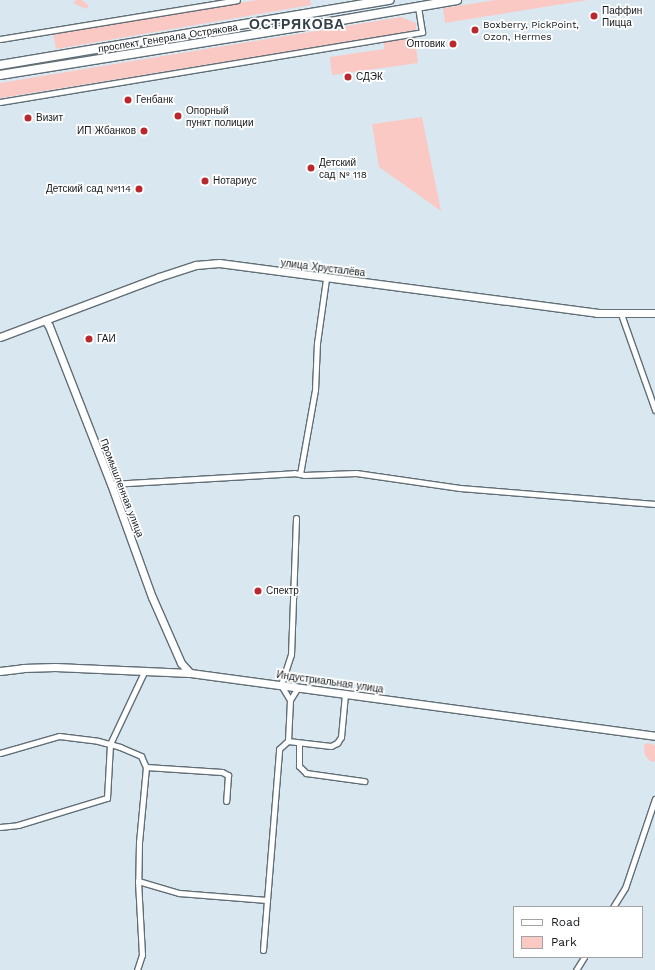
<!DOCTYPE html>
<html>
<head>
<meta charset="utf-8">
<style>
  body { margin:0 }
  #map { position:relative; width:655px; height:970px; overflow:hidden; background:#d9e7f0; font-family:"Work Sans",sans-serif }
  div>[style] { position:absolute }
  .green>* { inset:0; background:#fbc9c4 }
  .roads { filter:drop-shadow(1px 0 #626e76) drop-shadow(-1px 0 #626e76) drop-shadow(0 1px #626e76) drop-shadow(0 -1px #626e76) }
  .minor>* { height:5px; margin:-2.5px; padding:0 2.5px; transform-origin:2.5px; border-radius:2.5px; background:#fff }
  .secondary>* { height:7px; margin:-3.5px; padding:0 3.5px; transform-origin:3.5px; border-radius:3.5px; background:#fff }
  .primary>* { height:8px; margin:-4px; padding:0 4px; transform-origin:4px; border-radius:4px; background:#fff }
  .dots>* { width:11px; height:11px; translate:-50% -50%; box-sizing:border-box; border:2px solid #fff; border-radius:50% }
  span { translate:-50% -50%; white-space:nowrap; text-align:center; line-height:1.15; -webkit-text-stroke:3.5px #fff; paint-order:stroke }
  .poi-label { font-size:10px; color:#14191c }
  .left { translate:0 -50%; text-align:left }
  .right { translate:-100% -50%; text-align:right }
  .street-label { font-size:10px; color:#14191c }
  .district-label { font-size:14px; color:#344048; font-weight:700; letter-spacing:1px }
  .legend { position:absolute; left:513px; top:906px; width:130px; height:52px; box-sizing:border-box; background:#fff; border:1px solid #a1a3a4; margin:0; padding:5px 7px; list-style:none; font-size:12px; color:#14191c }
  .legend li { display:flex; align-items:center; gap:8px; height:20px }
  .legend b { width:20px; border:1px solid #a1a3a4 }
</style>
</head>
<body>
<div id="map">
  <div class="green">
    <i style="clip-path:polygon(76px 0,82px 0,89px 6px,86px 9px,73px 3px)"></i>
    <i style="clip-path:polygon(257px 0,310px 0,311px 5px,56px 49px,53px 32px)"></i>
    <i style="clip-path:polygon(496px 0,588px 0,445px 23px,443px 8px)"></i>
    <i style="clip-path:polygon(401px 17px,416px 23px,416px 29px,414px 31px,0 98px,0 83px)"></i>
    <i style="clip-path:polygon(415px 38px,418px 63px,332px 75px,330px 57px,384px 49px,384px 42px)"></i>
    <i style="clip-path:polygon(422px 117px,441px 211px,379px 167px,372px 124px)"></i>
    <i style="clip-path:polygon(648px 743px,655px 745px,655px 761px,651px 762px,645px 755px,644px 746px,645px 744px)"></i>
  </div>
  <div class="roads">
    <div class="minor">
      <i style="left:0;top:39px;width:240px;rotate:-9.3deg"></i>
      <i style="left:0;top:102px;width:428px;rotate:-9.4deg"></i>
      <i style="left:422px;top:32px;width:24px;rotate:-99deg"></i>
      <i style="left:621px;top:314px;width:102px;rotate:70.5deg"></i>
      <i style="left:300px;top:474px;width:85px;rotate:-79.9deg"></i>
      <i style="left:315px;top:390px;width:47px;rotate:-87.6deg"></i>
      <i style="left:317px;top:343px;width:65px;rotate:-82deg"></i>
      <i style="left:111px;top:484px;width:183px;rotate:-3.4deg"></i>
      <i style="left:294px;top:473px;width:10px;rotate:11deg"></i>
      <i style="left:304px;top:475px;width:52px;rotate:-2.2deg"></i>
      <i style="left:356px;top:473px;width:105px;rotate:8.2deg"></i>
      <i style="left:460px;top:488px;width:196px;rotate:4.7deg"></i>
      <i style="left:290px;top:700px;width:15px;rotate:-58deg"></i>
      <i style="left:288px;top:741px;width:41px;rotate:-87.2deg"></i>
      <i style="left:290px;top:700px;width:17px;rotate:-121deg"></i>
      <i style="left:281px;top:685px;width:32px;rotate:-72deg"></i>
      <i style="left:291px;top:655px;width:137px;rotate:-87.9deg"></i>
      <i style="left:299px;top:743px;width:23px;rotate:90deg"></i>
      <i style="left:299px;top:766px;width:10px;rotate:45deg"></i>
      <i style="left:306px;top:773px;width:59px;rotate:7.9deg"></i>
      <i style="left:0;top:753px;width:61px;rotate:-16.1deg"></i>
      <i style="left:59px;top:736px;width:39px;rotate:7deg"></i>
      <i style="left:98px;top:741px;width:23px;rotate:15deg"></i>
      <i style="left:120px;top:747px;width:23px;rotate:23deg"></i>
      <i style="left:141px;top:756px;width:12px;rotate:66deg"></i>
      <i style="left:146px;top:767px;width:75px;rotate:95.3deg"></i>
      <i style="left:139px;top:842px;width:39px;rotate:91deg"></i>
      <i style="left:146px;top:767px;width:76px;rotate:3.8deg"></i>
      <i style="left:222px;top:772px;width:7px;rotate:27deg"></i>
      <i style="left:228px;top:775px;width:26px;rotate:94deg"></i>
      <i style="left:0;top:827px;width:18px;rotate:-6deg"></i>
      <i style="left:18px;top:825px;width:93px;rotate:-16.9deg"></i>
      <i style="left:107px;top:798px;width:54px;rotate:-86.8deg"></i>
      <i style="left:110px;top:744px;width:82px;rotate:-64.7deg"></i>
      <i style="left:613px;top:907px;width:22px;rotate:-58deg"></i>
      <i style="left:625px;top:888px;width:94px;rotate:-71.4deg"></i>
      <i style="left:263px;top:950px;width:202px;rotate:-85.4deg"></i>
      <i style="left:279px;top:749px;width:12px;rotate:-42deg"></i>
      <i style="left:288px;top:741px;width:43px;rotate:6.6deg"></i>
      <i style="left:331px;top:746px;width:7px;rotate:-27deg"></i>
      <i style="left:337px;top:743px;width:7px;rotate:-56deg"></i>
      <i style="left:341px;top:737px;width:43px;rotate:-84.7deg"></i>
      <i style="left:137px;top:970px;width:16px;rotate:-72deg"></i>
      <i style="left:142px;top:955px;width:74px;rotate:-93.1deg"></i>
      <i style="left:138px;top:881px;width:43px;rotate:16.3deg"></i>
      <i style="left:179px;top:893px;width:88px;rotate:4.5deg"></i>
      <i style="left:576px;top:970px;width:15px;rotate:-58deg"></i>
    </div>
    <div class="secondary">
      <i style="left:45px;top:320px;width:7px;rotate:56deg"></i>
      <i style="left:49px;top:326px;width:170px;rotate:68.6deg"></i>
      <i style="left:111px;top:484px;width:120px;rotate:70.1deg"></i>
      <i style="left:152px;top:597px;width:72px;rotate:66.3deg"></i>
      <i style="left:181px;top:663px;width:13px;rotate:48deg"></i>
      <i style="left:0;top:337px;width:170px;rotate:-20.7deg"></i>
      <i style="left:159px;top:277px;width:39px;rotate:-18deg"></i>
      <i style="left:196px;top:265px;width:23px;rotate:-5deg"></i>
      <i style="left:219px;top:263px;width:381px;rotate:7.5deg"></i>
      <i style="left:597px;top:313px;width:58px"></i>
      <i style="left:0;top:671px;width:23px;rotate:-7deg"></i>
      <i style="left:23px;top:668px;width:32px;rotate:-2deg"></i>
      <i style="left:55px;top:667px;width:135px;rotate:2.5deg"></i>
      <i style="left:190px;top:673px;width:469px;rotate:7.7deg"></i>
    </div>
    <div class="primary">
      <i style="left:0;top:65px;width:395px;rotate:-9.5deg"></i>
      <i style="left:0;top:75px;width:334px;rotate:-9.1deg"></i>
      <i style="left:330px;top:22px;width:129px;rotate:-9.8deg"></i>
    </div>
  </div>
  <div class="dots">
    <i style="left:594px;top:16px;background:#b8282d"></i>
    <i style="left:475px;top:30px;background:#b8282d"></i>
    <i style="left:453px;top:44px;background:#b8282d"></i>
    <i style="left:348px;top:77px;background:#b8282d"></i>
    <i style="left:128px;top:100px;background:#b8282d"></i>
    <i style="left:178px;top:116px;background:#b8282d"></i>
    <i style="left:28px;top:118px;background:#b8282d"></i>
    <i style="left:144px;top:131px;background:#b8282d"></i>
    <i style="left:311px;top:168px;background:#b8282d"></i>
    <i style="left:205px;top:181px;background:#b8282d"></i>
    <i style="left:139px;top:189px;background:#b8282d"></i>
    <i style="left:89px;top:339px;background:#b8282d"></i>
    <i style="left:258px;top:591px;background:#b8282d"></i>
  </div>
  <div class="poi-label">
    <span class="left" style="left:602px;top:16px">Паффин<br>Пицца</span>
    <span class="left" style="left:483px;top:30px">Boxberry, PickPoint,<br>Ozon, Hermes</span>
    <span class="right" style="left:445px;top:44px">Оптовик</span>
    <span class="left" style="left:356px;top:77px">СДЭК</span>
    <span class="left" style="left:136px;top:100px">Генбанк</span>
    <span class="left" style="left:186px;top:116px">Опорный<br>пункт полиции</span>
    <span class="left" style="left:36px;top:118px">Визит</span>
    <span class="right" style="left:136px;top:131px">ИП Жбанков</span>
    <span class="left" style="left:319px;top:168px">Детский<br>сад № 118</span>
    <span class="left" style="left:213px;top:181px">Нотариус</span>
    <span class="right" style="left:131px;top:189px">Детский сад №114</span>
    <span class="left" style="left:97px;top:339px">ГАИ</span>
    <span class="left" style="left:266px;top:591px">Спектр</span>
  </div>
  <div class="street-label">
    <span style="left:168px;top:38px;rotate:-9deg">проспект Генерала Острякова</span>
    <span style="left:323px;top:268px;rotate:7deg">улица Хрусталёва</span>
    <span style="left:122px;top:488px;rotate:69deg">Промышленная улица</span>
    <span style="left:330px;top:682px;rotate:8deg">Индустриальная улица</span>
  </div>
  <div class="district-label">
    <span style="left:297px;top:24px">ОСТРЯКОВА</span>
  </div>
  <ul class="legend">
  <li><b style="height:5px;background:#fff"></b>Road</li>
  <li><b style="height:11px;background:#fbc9c4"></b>Park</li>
  </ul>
</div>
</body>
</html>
